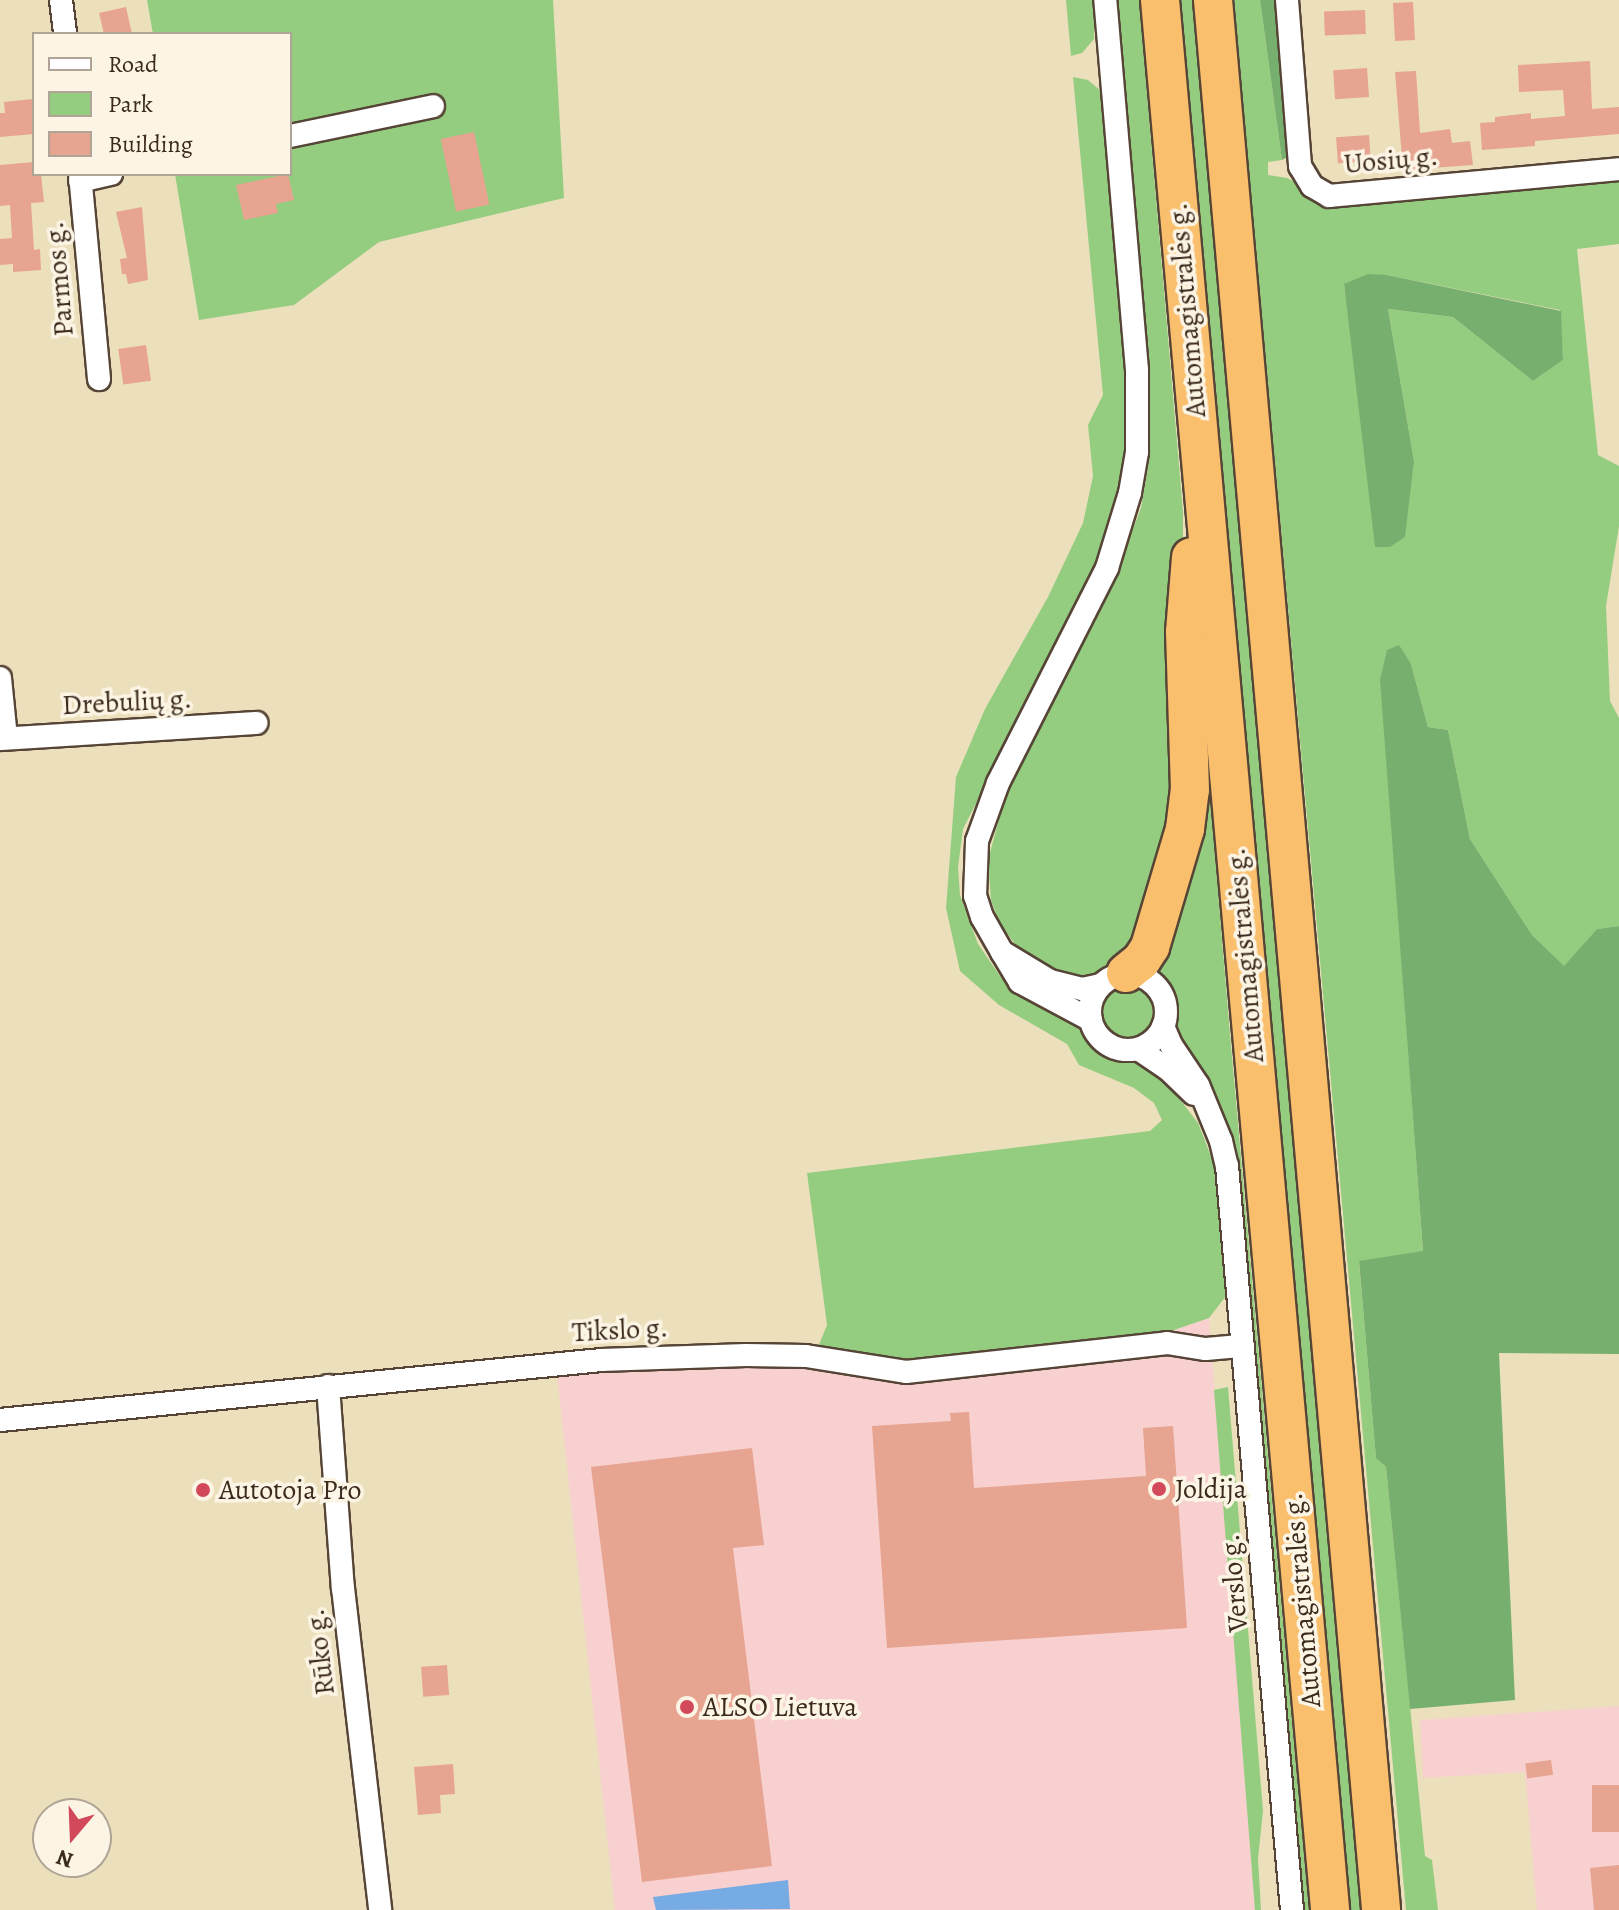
<!DOCTYPE html>
<html>
<head>
<meta charset="utf-8">
<style>
  body { margin:0 }
  #map { position:relative; width:1619px; height:1910px; overflow:hidden; background:#ecdfbc; font-family:Alegreya,serif }
  div>[style] { position:absolute }
  .built>* { inset:0; background:#f7d0cf }
  .green>* { inset:0; background:#94cd80 }
  .round { border-radius:50% }
  .forest>* { inset:0; background:#77b06e }
  .water>* { inset:0; background:#76abe3 }
  .building>* { inset:0; background:#e7a490; transform-origin:0 0 }
  .roads { filter:drop-shadow(2px 0 #564536) drop-shadow(-2px 0 #564536) drop-shadow(0 2px #564536) drop-shadow(0 -2px #564536) }
  .minor>* { height:22px; margin:-11px; padding:0 11px; transform-origin:11px; border-radius:11px; background:#fff }
  .minor>.ring { margin:-11px; padding:0; box-sizing:content-box; background:none; border:22px solid #fff; border-radius:50% }
  .motorway>* { height:38px; margin:-19px; padding:0 19px; transform-origin:19px; border-radius:19px; background:#f9bf6d }
  .dots>* { width:22px; height:22px; translate:-50% -50%; box-sizing:border-box; border:4px solid #fcf5e5; border-radius:50% }
  span { translate:-50% -50%; white-space:nowrap; text-align:center; line-height:1.15; -webkit-text-stroke:7px #fcf5e5; paint-order:stroke }
  .street-label { font-size:28px; color:#3b2a1e }
  .poi-label { font-size:28px; color:#3b2a1e }
  .left { translate:0 -50%; text-align:left }
  .legend { position:absolute; left:32px; top:32px; width:260px; height:144px; box-sizing:border-box; background:#fcf5e5; border:2px solid #afa495; margin:0; padding:10px 14px; list-style:none; font-size:24px; color:#3b2a1e }
  .legend li { display:flex; align-items:center; gap:16px; height:40px }
  .legend b { width:40px; border:2px solid #afa495 }
  .north { position:absolute; left:32px; top:1798px; width:80px; height:80px; box-sizing:border-box; background:#fcf5e5; border:2px solid #afa495; border-radius:50%; rotate:199deg; font-size:22px; font-weight:700; line-height:32px; text-align:center; color:#3b2a1e }
  .north::after { content:''; display:block; margin:auto; width:28px; height:36px; background:#d1495b; clip-path:polygon(50% 0,100% 100%,50% 72%,0 100%) }
</style>
</head>
<body>
<div id="map">
  <div class="built">
    <i style="clip-path:polygon(1209px 1318px,1255px 1910px,615px 1910px,555px 1356px,898px 1363px,1174px 1330px)"></i>
    <i style="clip-path:polygon(1619px 1706px,1619px 1910px,1537px 1910px,1525px 1772px,1423px 1778px,1420px 1720px)"></i>
  </div>
  <div class="green">
    <i style="clip-path:polygon(147px 0,553px 0,564px 198px,379px 242px,294px 305px,199px 320px,175px 174px,290px 174px,290px 34px,153px 34px)"></i>
    <i style="clip-path:polygon(1066px 0,1094px 0,1094px 39px,1082px 53px,1071px 56px)"></i>
    <i style="clip-path:polygon(1116px 0,1139px 0,1183px 512px,1183px 764px,1143px 942px,1114px 971px,1092px 980px,1042px 970px,1023px 955px,999px 922px,991px 900px,988px 860px,1005px 797px,1111px 586px,1141px 508px,1148px 468px,1150px 386px)"></i>
    <i style="clip-path:polygon(1178px 0,1201px 0,1368px 1910px,1341px 1910px)"></i>
    <i style="clip-path:polygon(evenodd,1233px 0,1260px 0,1282px 160px,1268px 162px,1268px 175px,1287px 178px,1334px 202px,1619px 177px,1619px 244px,1577px 249px,1598px 455px,1619px 466px,1619px 526px,1606px 606px,1610px 701px,1619px 718px,1619px 926px,1597px 929px,1564px 967px,1532px 935px,1470px 839px,1448px 730px,1428px 727px,1411px 664px,1381px 680px,1423px 1252px,1359px 1262px,1376px 1457px,1386px 1467px,1425px 1856px,1432px 1860px,1438px 1910px,1406px 1910px,1233px 0,1387px 275px,1560px 310px,1563px 360px,1533px 381px,1453px 317px,1388px 309px,1414px 461px,1352px 340px,1344px 285px,1387px 275px)"></i>
    <i style="clip-path:polygon(1073px 77px,1088px 80px,1101px 91px,1128px 372px,1128px 426px,1123px 467px,1115px 513px,1094px 572px,963px 829px,958px 867px,960px 895px,978px 944px,1000px 976px,1027px 1000px,1078px 1024px,1094px 1045px,1109px 1055px,1144px 1064px,1162px 1076px,1198px 1123px,1218px 1174px,1226px 1296px,1209px 1318px,1174px 1330px,898px 1363px,818px 1347px,827px 1325px,807px 1173px,1150px 1131px,1162px 1120px,1154px 1103px,1134px 1088px,1079px 1065px,1067px 1044px,999px 1005px,960px 971px,946px 908px,956px 777px,985px 709px,1048px 597px,1083px 523px,1093px 476px,1088px 425px,1103px 395px)"></i>
    <i style="clip-path:polygon(1196px 628px,1230px 1035px,1309px 1910px,1302px 1910px,1244px 1232px,1232px 1148px,1214px 1091px,1179px 1043px,1172px 995px,1165px 982px,1148px 969px)"></i>
    <i class="round" style="left:1103px;top:987px;width:50px;height:50px"></i>
    <i style="clip-path:polygon(1228px 1387px,1263px 1811px,1258px 1859px,1261px 1910px,1255px 1910px,1214px 1390px)"></i>
  </div>
  <div class="forest">
    <i style="clip-path:polygon(1260px 0,1280px 0,1291px 155px,1282px 160px)"></i>
    <i style="clip-path:polygon(1368px 274px,1387px 275px,1561px 311px,1563px 360px,1533px 381px,1453px 317px,1388px 309px,1414px 461px,1405px 537px,1390px 547px,1375px 547px,1344px 284px)"></i>
    <i style="clip-path:polygon(1399px 645px,1411px 664px,1428px 727px,1448px 730px,1470px 839px,1532px 935px,1564px 966px,1597px 929px,1619px 926px,1619px 1354px,1499px 1353px,1515px 1700px,1410px 1709px,1386px 1467px,1376px 1458px,1359px 1261px,1423px 1251px,1380px 680px,1387px 650px)"></i>
  </div>
  <div class="water">
    <i style="clip-path:polygon(788px 1880px,790px 1909px,656px 1910px,653px 1897px)"></i>
  </div>
  <div class="building">
    <i style="left:1413px;top:2px;width:38px;height:20px;rotate:87deg"></i>
    <i style="clip-path:polygon(126px 7px,132px 34px,104px 34px,99px 13px)"></i>
    <i style="left:1365px;top:10px;width:24px;height:41px;rotate:88deg"></i>
    <i style="clip-path:polygon(1590px 61px,1592px 109px,1619px 107px,1619px 134px,1535px 141px,1535px 146px,1482px 150px,1480px 123px,1495px 122px,1495px 117px,1531px 113px,1531px 119px,1565px 116px,1563px 90px,1519px 92px,1518px 65px)"></i>
    <i style="left:1367px;top:68px;width:29px;height:34px;rotate:86deg"></i>
    <i style="clip-path:polygon(1416px 71px,1420px 133px,1450px 129px,1452px 143px,1470px 141px,1473px 165px,1403px 170px,1395px 72px)"></i>
    <i style="clip-path:polygon(33px 99px,34px 134px,0 137px,0 113px,5px 113px,4px 102px)"></i>
    <i style="left:474px;top:132px;width:74px;height:34px;rotate:78deg"></i>
    <i style="left:1369px;top:135px;width:26px;height:33px;rotate:86deg"></i>
    <i style="clip-path:polygon(34px 162px,34px 174px,41px 174px,44px 202px,31px 203px,34px 250px,40px 249px,41px 270px,13px 272px,13px 264px,0 265px,0 239px,12px 238px,10px 205px,0 206px,0 165px)"></i>
    <i style="clip-path:polygon(288px 174px,294px 200px,276px 204px,278px 213px,244px 220px,236px 185px)"></i>
    <i style="clip-path:polygon(142px 207px,148px 280px,128px 284px,126px 274px,122px 274px,120px 259px,127px 258px,116px 212px)"></i>
    <i style="left:146px;top:345px;width:36px;height:28px;rotate:82deg"></i>
    <i style="clip-path:polygon(969px 1412px,974px 1488px,1146px 1476px,1143px 1428px,1173px 1426px,1187px 1628px,887px 1648px,872px 1426px,951px 1421px,950px 1413px)"></i>
    <i style="clip-path:polygon(752px 1448px,764px 1545px,733px 1548px,772px 1866px,642px 1882px,591px 1467px)"></i>
    <i style="left:447px;top:1665px;width:30px;height:26px;rotate:86deg"></i>
    <i style="left:1551px;top:1760px;width:15px;height:26px;rotate:82deg"></i>
    <i style="clip-path:polygon(453px 1764px,455px 1794px,440px 1795px,441px 1813px,418px 1815px,414px 1767px)"></i>
    <i style="left:1619px;top:1785px;width:47px;height:27px;rotate:90deg"></i>
    <i style="clip-path:polygon(1619px 1865px,1619px 1910px,1594px 1910px,1590px 1868px)"></i>
  </div>
  <div class="roads">
    <div class="minor">
      <i style="left:61px;top:0;width:34px;rotate:83deg"></i>
      <i style="left:1287px;top:0;width:167px;rotate:85.5deg"></i>
      <i style="left:1300px;top:166px;width:23px;rotate:59deg"></i>
      <i style="left:1312px;top:186px;width:20px;rotate:30deg"></i>
      <i style="left:1329px;top:196px;width:291px;rotate:-5.3deg"></i>
      <i style="left:290px;top:136px;width:146px;rotate:-11.8deg"></i>
      <i style="left:80px;top:174px;width:206px;rotate:84.7deg"></i>
      <i style="left:80px;top:181px;width:32px;rotate:-13deg"></i>
      <i style="left:0;top:678px;width:60px;rotate:84.3deg"></i>
      <i style="left:0;top:739px;width:257px;rotate:-3.6deg"></i>
      <i style="left:1002px;top:952px;width:40px;rotate:-119.7deg"></i>
      <i style="left:982px;top:917px;width:22px;rotate:-108deg"></i>
      <i style="left:975px;top:896px;width:55px;rotate:-87.9deg"></i>
      <i style="left:977px;top:841px;width:62px;rotate:-70.1deg"></i>
      <i style="left:998px;top:783px;width:241px;rotate:-63.1deg"></i>
      <i style="left:1107px;top:568px;width:78px;rotate:-73deg"></i>
      <i style="left:1130px;top:493px;width:42px;rotate:-80.3deg"></i>
      <i style="left:1137px;top:452px;width:82px;rotate:-90deg"></i>
      <i style="left:1137px;top:370px;width:371px;rotate:-94.9deg"></i>
      <i class="ring" style="left:1090px;top:974px;width:54px;height:54px"></i>
      <i style="left:1091px;top:1020px;width:81px;rotate:-151.8deg"></i>
      <i style="left:1020px;top:982px;width:35px;rotate:-121deg"></i>
      <i style="left:1002px;top:952px;width:56px;rotate:31.1deg"></i>
      <i style="left:1050px;top:981px;width:33px;rotate:14deg"></i>
      <i style="left:1082px;top:989px;width:19px;rotate:-12deg"></i>
      <i style="left:1163px;top:1026px;width:21px;rotate:67deg"></i>
      <i style="left:1171px;top:1045px;width:48px;rotate:56deg"></i>
      <i style="left:1198px;top:1085px;width:61px;rotate:67.7deg"></i>
      <i style="left:1221px;top:1141px;width:26px;rotate:77deg"></i>
      <i style="left:1227px;top:1166px;width:747px;rotate:85.01deg"></i>
      <i style="left:1138px;top:1049px;width:36px;rotate:34deg"></i>
      <i style="left:1168px;top:1069px;width:36px;rotate:44deg"></i>
      <i style="left:328px;top:1386px;width:203px;rotate:85.8deg"></i>
      <i style="left:343px;top:1588px;width:324px;rotate:83.4deg"></i>
      <i style="left:0;top:1420px;width:604px;rotate:-5.7deg"></i>
      <i style="left:601px;top:1360px;width:145px;rotate:-2deg"></i>
      <i style="left:746px;top:1355px;width:60px;rotate:1deg"></i>
      <i style="left:806px;top:1356px;width:101px;rotate:9.1deg"></i>
      <i style="left:906px;top:1372px;width:263px;rotate:-6.3deg"></i>
      <i style="left:1167px;top:1343px;width:39px;rotate:9deg"></i>
      <i style="left:1206px;top:1349px;width:37px;rotate:-5deg"></i>
    </div>
    <div class="motorway">
      <i style="left:1160px;top:0;width:1918px;rotate:84.91deg"></i>
      <i style="left:1213px;top:0;width:1917px;rotate:84.97deg"></i>
      <i style="left:1126px;top:973px;width:19px;rotate:-39deg"></i>
      <i style="left:1141px;top:961px;width:17px;rotate:-57deg"></i>
      <i style="left:1150px;top:947px;width:123px;rotate:-73.5deg"></i>
      <i style="left:1185px;top:829px;width:39px;rotate:-83deg"></i>
      <i style="left:1190px;top:790px;width:158px;rotate:-91.8deg"></i>
      <i style="left:1185px;top:632px;width:75px;rotate:-85.4deg"></i>
    </div>
  </div>
  <div class="dots">
    <i style="left:1159px;top:1489px;background:#d1495b"></i>
    <i style="left:203px;top:1490px;background:#d1495b"></i>
    <i style="left:687px;top:1707px;background:#d1495b"></i>
  </div>
  <div class="street-label">
    <span style="left:1391px;top:160px;rotate:-5deg">Uosių g.</span>
    <span style="left:59px;top:279px;rotate:-95deg">Parmos g.</span>
    <span style="left:1187px;top:310px;rotate:-95deg">Automagistralės g.</span>
    <span style="left:127px;top:702px;rotate:-3deg">Drebulių g.</span>
    <span style="left:1245px;top:955px;rotate:-95deg">Automagistralės g.</span>
    <span style="left:620px;top:1330px;rotate:-3deg">Tikslo g.</span>
    <span style="left:1234px;top:1583px;rotate:-95deg">Verslo g.</span>
    <span style="left:1302px;top:1600px;rotate:-95deg">Automagistralės g.</span>
    <span style="left:320px;top:1652px;rotate:-97deg">Rūko g.</span>
  </div>
  <div class="poi-label">
    <span class="left" style="left:1175px;top:1489px">Joldija</span>
    <span class="left" style="left:219px;top:1490px">Autotoja Pro</span>
    <span class="left" style="left:703px;top:1707px">ALSO Lietuva</span>
  </div>
  <ul class="legend">
  <li><b style="height:10px;background:#fff"></b>Road</li>
  <li><b style="height:22px;background:#94cd80"></b>Park</li>
  <li><b style="height:22px;background:#e7a490"></b>Building</li>
  </ul>
  <div class="north">N</div>
</div>
</body>
</html>
